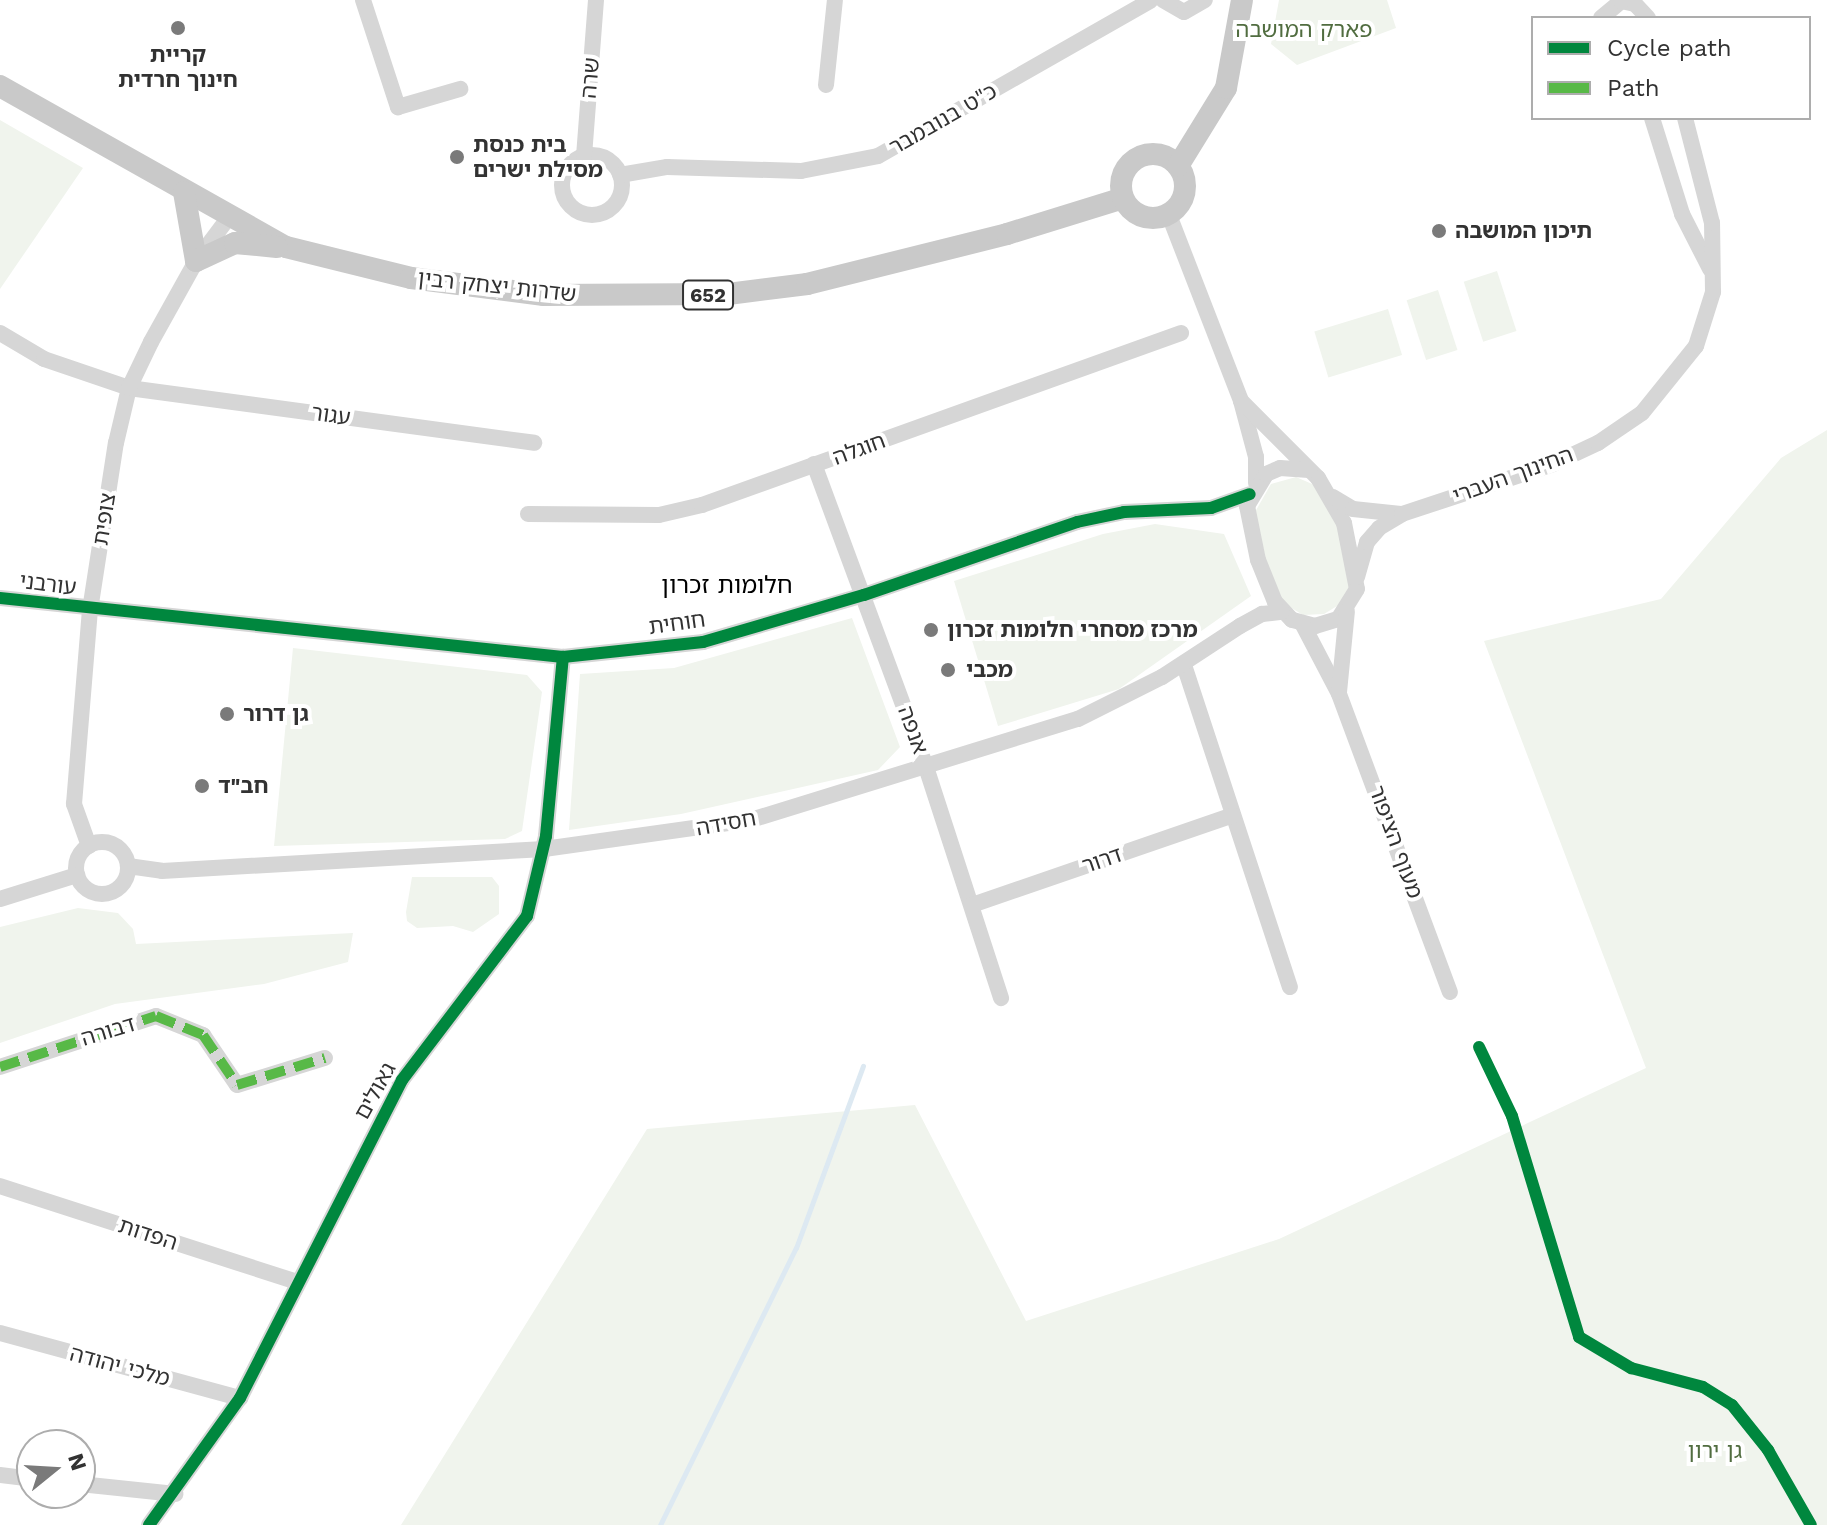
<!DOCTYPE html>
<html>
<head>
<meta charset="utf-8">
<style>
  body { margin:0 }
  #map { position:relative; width:1827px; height:1525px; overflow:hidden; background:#fff; font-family:"Work Sans","Noto Sans Hebrew",sans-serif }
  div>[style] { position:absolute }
  .green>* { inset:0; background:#f0f4ed; transform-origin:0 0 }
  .stream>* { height:5px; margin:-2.5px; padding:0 2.5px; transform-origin:2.5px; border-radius:2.5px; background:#dde9f2 }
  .minor>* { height:16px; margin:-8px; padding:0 8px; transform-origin:8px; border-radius:8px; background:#d6d6d6 }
  .minor>.ring { margin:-8px; padding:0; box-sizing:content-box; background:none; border:16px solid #d6d6d6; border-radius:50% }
  .major>* { height:22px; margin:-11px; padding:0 11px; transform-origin:11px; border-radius:11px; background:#c9c9c9 }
  .major>.ring { margin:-11px; padding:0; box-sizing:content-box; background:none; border:22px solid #c9c9c9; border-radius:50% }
  .quiet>* { height:10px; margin-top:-5px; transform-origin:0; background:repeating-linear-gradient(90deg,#58b947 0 20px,transparent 0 30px) }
  .cycleway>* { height:12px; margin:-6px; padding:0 6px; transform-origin:6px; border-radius:6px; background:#00873e }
  .dots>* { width:22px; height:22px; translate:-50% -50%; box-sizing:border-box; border:4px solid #fff; border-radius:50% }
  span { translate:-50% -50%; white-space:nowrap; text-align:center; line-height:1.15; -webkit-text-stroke:8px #fff; paint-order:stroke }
  .shield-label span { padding:2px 6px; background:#fff; border:2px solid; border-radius:6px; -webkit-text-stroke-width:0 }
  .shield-label { font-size:20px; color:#323232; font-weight:700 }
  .park-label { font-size:22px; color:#516d40 }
  .poi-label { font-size:22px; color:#323232; font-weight:700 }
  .left { translate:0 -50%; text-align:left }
  .street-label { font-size:22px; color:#323232 }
  .neighbourhood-label { font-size:24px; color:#000 }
  .legend { position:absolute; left:1531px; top:16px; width:280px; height:104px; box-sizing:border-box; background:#fff; border:2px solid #adadad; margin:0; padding:10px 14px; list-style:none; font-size:24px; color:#323232 }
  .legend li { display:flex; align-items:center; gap:16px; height:40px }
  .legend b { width:40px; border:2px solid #adadad }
  .north { position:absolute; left:16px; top:1429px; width:80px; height:80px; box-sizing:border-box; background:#fff; border:2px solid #adadad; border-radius:50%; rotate:72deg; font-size:22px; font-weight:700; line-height:32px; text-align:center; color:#323232 }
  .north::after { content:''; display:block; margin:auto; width:28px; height:36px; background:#7a7a7a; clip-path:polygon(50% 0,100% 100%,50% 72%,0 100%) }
</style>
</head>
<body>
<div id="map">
  <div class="green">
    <i style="clip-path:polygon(1279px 0,1387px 0,1396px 28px,1297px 65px,1271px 44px)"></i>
    <i style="clip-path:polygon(0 120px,83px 168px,0 289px)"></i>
    <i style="left:1497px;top:271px;width:63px;height:35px;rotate:72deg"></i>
    <i style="left:1438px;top:290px;width:63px;height:33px;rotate:72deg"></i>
    <i style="left:1388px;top:309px;width:48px;height:77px;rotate:73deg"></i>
    <i style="clip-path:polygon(1827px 430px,1827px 1525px,401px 1525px,647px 1129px,915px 1105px,1026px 1321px,1279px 1239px,1646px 1068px,1484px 641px,1661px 599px,1781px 458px)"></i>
    <i style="clip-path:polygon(1296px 477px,1319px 487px,1339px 527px,1350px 584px,1342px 603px,1324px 614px,1303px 615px,1285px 604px,1269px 574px,1255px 512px,1271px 484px)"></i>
    <i style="clip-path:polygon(1155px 524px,1224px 534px,1251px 596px,1119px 689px,998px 726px,954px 581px,1103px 534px)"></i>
    <i style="clip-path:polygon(852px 618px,900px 747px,878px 770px,681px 814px,569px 830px,580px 674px,674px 668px)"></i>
    <i style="clip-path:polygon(293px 648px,527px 675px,542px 692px,522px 831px,505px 839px,274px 846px)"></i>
    <i style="clip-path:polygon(412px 877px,492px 877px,499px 886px,499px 914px,473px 932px,453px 926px,417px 928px,407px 921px,406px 912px)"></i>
    <i style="clip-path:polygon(78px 908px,118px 913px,133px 929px,136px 944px,353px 933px,348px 962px,264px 984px,115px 1004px,0 1043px,0 927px)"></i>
  </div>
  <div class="stream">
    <i style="left:660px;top:1525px;width:309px;rotate:-63.9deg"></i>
    <i style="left:796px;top:1248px;width:194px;rotate:-69.8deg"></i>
  </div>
  <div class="minor">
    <i style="left:363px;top:0;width:113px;rotate:71.9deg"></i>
    <i style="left:398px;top:107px;width:65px;rotate:-16.2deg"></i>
    <i style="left:1163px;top:0;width:24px;rotate:30deg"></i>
    <i style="left:1184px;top:12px;width:24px;rotate:-30deg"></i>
    <i style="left:1601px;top:18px;width:26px;rotate:-40deg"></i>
    <i style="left:1621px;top:1px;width:14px;rotate:12deg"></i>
    <i style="left:1635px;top:4px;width:19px;rotate:47deg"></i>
    <i style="left:826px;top:85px;width:85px;rotate:-84deg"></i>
    <i style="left:1652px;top:118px;width:101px;rotate:72.6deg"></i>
    <i style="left:1682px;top:214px;width:62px;rotate:63deg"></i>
    <i class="ring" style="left:562px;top:155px;width:44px;height:44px"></i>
    <i style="left:584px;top:156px;width:156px;rotate:-85.6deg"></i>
    <i style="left:620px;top:175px;width:48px;rotate:-9.7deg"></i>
    <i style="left:667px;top:167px;width:134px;rotate:1.7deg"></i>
    <i style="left:801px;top:171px;width:78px;rotate:-11deg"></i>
    <i style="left:878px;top:156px;width:314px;rotate:-29.7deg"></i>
    <i style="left:1169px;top:215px;width:199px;rotate:68.8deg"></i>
    <i style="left:1241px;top:401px;width:58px;rotate:75deg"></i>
    <i style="left:1256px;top:457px;width:26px;rotate:90deg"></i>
    <i style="left:0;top:333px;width:51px;rotate:30.6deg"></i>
    <i style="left:44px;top:359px;width:90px;rotate:18.8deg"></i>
    <i style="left:129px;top:388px;width:409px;rotate:7.7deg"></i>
    <i style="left:1241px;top:401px;width:109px;rotate:45deg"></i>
    <i style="left:1318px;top:478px;width:52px;rotate:60deg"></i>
    <i style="left:1344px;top:523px;width:67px;rotate:78.9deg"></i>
    <i style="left:1357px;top:589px;width:36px;rotate:122deg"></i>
    <i style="left:1338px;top:619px;width:24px;rotate:163deg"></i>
    <i style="left:1315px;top:626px;width:24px;rotate:-165deg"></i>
    <i style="left:1292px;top:620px;width:25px;rotate:-133deg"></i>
    <i style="left:1275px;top:602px;width:45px;rotate:-112deg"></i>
    <i style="left:1258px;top:560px;width:55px;rotate:-101.5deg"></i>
    <i style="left:1247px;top:506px;width:37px;rotate:-59deg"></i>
    <i style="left:1266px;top:474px;width:15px;rotate:-23deg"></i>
    <i style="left:1280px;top:468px;width:29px;rotate:4deg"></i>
    <i style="left:814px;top:464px;width:323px;rotate:69.7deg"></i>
    <i style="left:926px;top:767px;width:243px;rotate:72deg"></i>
    <i style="left:1333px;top:497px;width:23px;rotate:31deg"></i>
    <i style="left:1353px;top:509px;width:48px;rotate:5.9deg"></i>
    <i style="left:528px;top:514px;width:131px;rotate:0.4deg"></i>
    <i style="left:659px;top:515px;width:44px;rotate:-13.1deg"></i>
    <i style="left:702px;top:505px;width:509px;rotate:-19.75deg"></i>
    <i style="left:1357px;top:577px;width:36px;rotate:-74deg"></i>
    <i style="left:1367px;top:542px;width:18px;rotate:-49deg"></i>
    <i style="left:1379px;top:528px;width:27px;rotate:-31deg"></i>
    <i style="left:1402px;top:514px;width:159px;rotate:-18.3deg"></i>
    <i style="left:1553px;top:464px;width:50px;rotate:-25deg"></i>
    <i style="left:1598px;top:443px;width:53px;rotate:-34.3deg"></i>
    <i style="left:1642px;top:413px;width:86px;rotate:-51.1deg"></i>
    <i style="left:1696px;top:346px;width:57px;rotate:-72.5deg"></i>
    <i style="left:1713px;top:292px;width:69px;rotate:-90.8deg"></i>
    <i style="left:1712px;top:223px;width:108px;rotate:-104.4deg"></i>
    <i style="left:0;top:598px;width:566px;rotate:5.98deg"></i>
    <i style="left:563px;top:657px;width:141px;rotate:-6.1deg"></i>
    <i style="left:703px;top:642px;width:168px;rotate:-16.3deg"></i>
    <i style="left:864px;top:595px;width:225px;rotate:-18.9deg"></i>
    <i style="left:1077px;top:522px;width:48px;rotate:-12deg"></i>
    <i style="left:1124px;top:512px;width:87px;rotate:-2.6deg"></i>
    <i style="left:1211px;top:508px;width:41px;rotate:-19.7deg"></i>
    <i style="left:1303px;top:625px;width:78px;rotate:62.4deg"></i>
    <i style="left:1339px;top:694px;width:318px;rotate:69.6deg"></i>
    <i style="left:1184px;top:665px;width:339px;rotate:71.8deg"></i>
    <i style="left:1339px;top:692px;width:81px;rotate:-84.4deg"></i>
    <i class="ring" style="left:76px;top:842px;width:36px;height:36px"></i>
    <i style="left:89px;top:846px;width:45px;rotate:-109.7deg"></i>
    <i style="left:74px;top:804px;width:195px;rotate:-85.3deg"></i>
    <i style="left:90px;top:610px;width:169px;rotate:-81.2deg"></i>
    <i style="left:116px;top:443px;width:57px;rotate:-76.7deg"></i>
    <i style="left:129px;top:388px;width:51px;rotate:-64.4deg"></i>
    <i style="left:151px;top:342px;width:93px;rotate:-60.9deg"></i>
    <i style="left:196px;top:261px;width:55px;rotate:-53.1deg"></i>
    <i style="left:128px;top:866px;width:34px;rotate:8deg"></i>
    <i style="left:162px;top:871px;width:383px;rotate:-3.3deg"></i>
    <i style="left:544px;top:849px;width:209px;rotate:-8deg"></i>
    <i style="left:751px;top:820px;width:342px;rotate:-17.2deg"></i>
    <i style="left:1078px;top:719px;width:94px;rotate:-26.6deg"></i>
    <i style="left:1162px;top:677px;width:93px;rotate:-33.2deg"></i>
    <i style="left:1240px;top:626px;width:25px;rotate:-29deg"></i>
    <i style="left:1262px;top:614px;width:20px;rotate:-6deg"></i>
    <i style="left:0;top:899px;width:81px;rotate:-17.3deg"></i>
    <i style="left:972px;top:905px;width:276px;rotate:-19deg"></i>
    <i style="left:0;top:1067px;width:164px;rotate:-18.1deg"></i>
    <i style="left:156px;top:1016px;width:51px;rotate:22deg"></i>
    <i style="left:203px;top:1035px;width:60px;rotate:55.8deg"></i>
    <i style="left:237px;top:1085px;width:92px;rotate:-17.1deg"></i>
    <i style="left:0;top:1186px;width:312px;rotate:17.9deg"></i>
    <i style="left:0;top:1333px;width:249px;rotate:15.2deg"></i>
    <i style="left:0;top:1475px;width:32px;rotate:7deg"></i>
    <i style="left:80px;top:1484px;width:96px;rotate:6deg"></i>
    <i style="left:149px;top:1525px;width:156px;rotate:-54.4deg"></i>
    <i style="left:240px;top:1398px;width:357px;rotate:-63deg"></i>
    <i style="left:402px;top:1080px;width:206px;rotate:-52.7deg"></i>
    <i style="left:527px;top:916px;width:82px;rotate:-76.6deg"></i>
    <i style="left:546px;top:836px;width:180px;rotate:-84.6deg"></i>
  </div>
  <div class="major">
    <i style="left:0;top:86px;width:328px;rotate:29.4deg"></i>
    <i style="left:286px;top:247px;width:129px;rotate:13.9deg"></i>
    <i style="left:411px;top:278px;width:134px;rotate:7.3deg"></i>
    <i style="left:544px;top:295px;width:184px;rotate:-0.3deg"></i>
    <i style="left:728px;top:294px;width:80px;rotate:-7.2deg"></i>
    <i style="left:807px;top:284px;width:206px;rotate:-14deg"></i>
    <i style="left:1007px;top:234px;width:121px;rotate:-17.2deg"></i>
    <i class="ring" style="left:1121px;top:154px;width:42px;height:42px"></i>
    <i style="left:1178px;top:166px;width:92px;rotate:-58.4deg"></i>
    <i style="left:1226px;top:88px;width:89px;rotate:-79.7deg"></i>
    <i style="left:184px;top:192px;width:70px;rotate:80.1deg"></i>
    <i style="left:196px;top:261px;width:43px;rotate:-24.8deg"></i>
    <i style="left:235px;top:243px;width:42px;rotate:5.4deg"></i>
  </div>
  <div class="quiet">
    <i style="left:0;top:1067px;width:164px;rotate:-18.1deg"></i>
    <i style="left:156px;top:1016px;width:51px;rotate:22deg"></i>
    <i style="left:203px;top:1035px;width:60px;rotate:55.8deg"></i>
    <i style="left:237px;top:1085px;width:92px;rotate:-17.1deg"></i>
  </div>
  <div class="cycleway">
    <i style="left:0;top:598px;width:566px;rotate:5.98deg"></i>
    <i style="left:563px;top:657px;width:141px;rotate:-6.1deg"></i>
    <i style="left:703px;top:642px;width:168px;rotate:-16.3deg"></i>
    <i style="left:864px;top:595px;width:225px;rotate:-18.9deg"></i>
    <i style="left:1077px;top:522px;width:48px;rotate:-12deg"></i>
    <i style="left:1124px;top:512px;width:87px;rotate:-2.6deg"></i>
    <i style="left:1211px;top:508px;width:41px;rotate:-19.7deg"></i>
    <i style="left:1479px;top:1047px;width:76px;rotate:64.4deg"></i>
    <i style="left:1512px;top:1116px;width:231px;rotate:73.1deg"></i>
    <i style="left:1579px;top:1337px;width:61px;rotate:30.8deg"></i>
    <i style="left:1631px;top:1368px;width:74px;rotate:14.8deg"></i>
    <i style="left:1703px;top:1387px;width:34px;rotate:32deg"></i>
    <i style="left:1732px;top:1405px;width:58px;rotate:51.3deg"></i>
    <i style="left:1768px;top:1450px;width:86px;rotate:60.2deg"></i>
    <i style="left:149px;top:1525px;width:156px;rotate:-54.4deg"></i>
    <i style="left:240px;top:1398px;width:357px;rotate:-63deg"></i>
    <i style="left:402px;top:1080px;width:206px;rotate:-52.7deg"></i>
    <i style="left:527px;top:916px;width:82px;rotate:-76.6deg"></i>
    <i style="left:546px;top:836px;width:180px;rotate:-84.6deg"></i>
  </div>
  <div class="dots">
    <i style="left:178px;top:28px;background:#7a7a7a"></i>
    <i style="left:457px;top:157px;background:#7a7a7a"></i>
    <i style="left:1439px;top:231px;background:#7a7a7a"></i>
    <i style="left:931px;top:630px;background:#7a7a7a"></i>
    <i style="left:948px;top:670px;background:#7a7a7a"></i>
    <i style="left:227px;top:714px;background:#7a7a7a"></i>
    <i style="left:202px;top:786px;background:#7a7a7a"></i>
  </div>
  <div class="shield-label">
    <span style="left:708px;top:295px">652</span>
  </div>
  <div class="park-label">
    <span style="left:1304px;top:30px">פארק המושבה</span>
    <span style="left:1715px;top:1451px">גן ירון</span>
  </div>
  <div class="poi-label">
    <span style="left:178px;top:67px">קריית<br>חינוך חרדית</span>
    <span class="left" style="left:473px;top:157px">בית כנסת<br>מסילת ישרים</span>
    <span class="left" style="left:1455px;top:231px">תיכון המושבה</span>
    <span class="left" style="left:947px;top:630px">מרכז מסחרי חלומות זכרון</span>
    <span class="left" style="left:966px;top:670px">מכבי</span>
    <span class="left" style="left:243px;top:714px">גן דרור</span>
    <span class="left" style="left:218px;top:786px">חב"ד</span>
  </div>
  <div class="street-label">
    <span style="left:590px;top:78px;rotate:-85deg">שרה</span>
    <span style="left:943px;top:119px;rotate:-30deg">כ"ט בנובמבר</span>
    <span style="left:497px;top:286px;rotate:6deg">שדרות יצחק רבין</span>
    <span style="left:331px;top:415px;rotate:8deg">עגור</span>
    <span style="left:859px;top:449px;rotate:-20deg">חוגלה</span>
    <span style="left:1513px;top:475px;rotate:-20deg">החינוך העברי</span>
    <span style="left:104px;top:519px;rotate:-81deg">צופית</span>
    <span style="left:48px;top:584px;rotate:7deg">עורבני</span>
    <span style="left:677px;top:623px;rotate:-8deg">חוחית</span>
    <span style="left:913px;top:730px;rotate:70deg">אנפה</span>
    <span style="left:726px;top:823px;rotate:-10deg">חסידה</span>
    <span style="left:1396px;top:842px;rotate:70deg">מעוף הציפור</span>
    <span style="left:1102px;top:860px;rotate:-19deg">דרור</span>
    <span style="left:108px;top:1031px;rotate:-17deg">דבורה</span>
    <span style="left:375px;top:1091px;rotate:-61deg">גאולים</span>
    <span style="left:148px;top:1234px;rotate:18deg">הפדות</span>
    <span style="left:120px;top:1366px;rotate:15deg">מלכי יהודה</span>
  </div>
  <div class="neighbourhood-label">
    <span style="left:727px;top:586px">חלומות זכרון</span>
  </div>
  <ul class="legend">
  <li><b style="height:10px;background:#00873e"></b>Cycle path</li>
  <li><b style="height:10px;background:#58b947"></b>Path</li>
  </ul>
  <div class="north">N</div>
</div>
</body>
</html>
